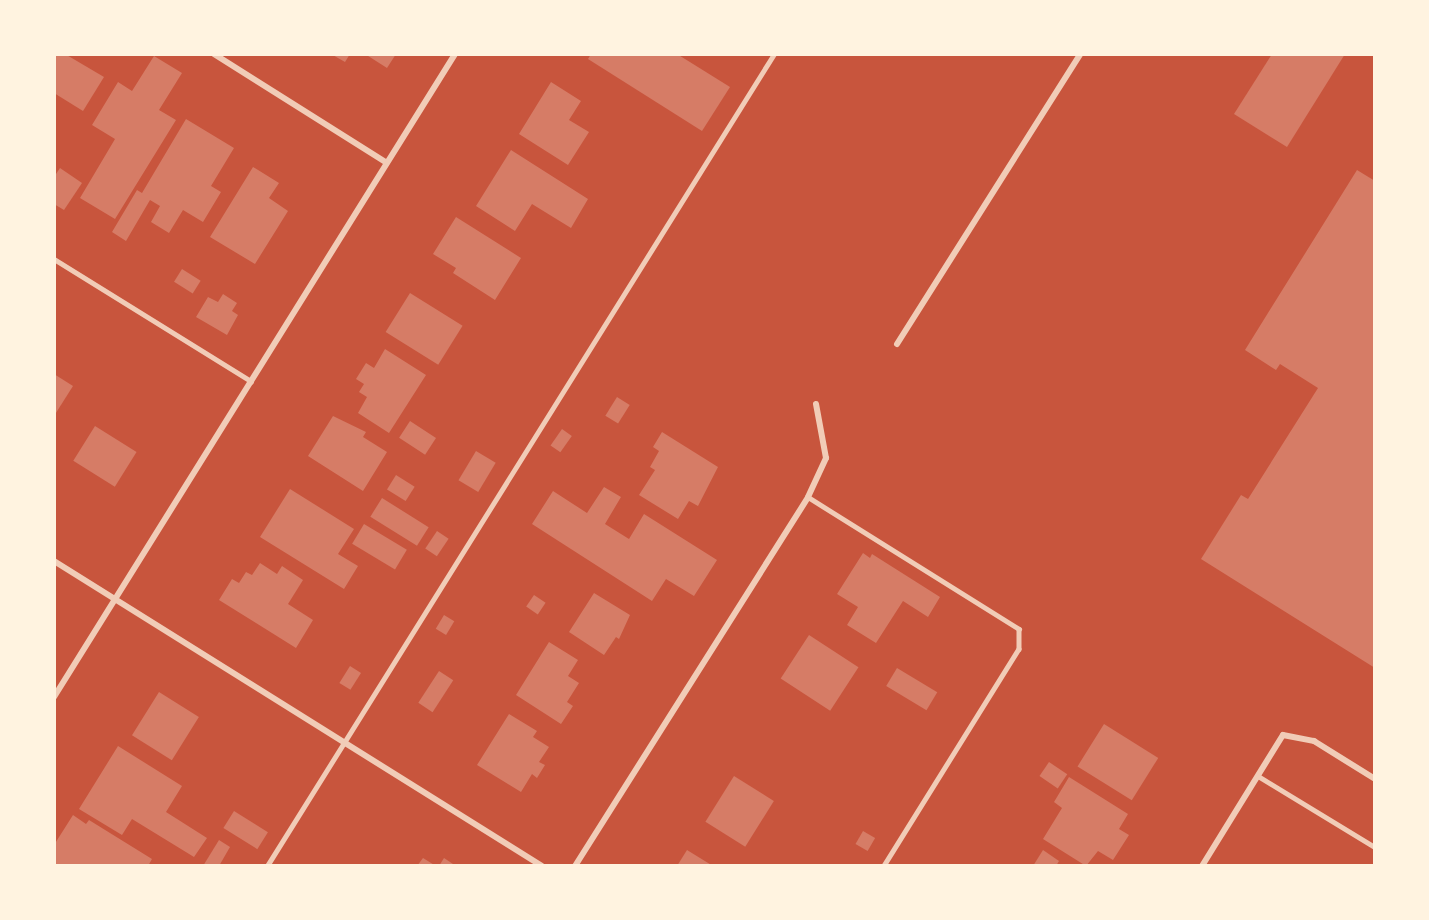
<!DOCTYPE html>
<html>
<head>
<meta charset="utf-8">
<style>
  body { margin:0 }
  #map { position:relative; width:1429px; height:920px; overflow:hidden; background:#c8553d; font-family:"Asap Condensed",sans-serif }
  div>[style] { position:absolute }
  .building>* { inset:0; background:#d67c66; transform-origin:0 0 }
  .service>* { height:4.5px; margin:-2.25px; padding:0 2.25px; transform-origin:2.25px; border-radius:2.25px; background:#f1ccb7 }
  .minor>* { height:6px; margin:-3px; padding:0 3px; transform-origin:3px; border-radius:3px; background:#f1ccb7 }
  span { translate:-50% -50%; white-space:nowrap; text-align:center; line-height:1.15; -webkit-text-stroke:5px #fff3e0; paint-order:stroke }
  .frame { position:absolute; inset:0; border:56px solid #fff3e0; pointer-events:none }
</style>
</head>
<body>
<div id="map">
  <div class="building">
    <i style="clip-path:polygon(54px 54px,65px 54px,104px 77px,83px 111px,54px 93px)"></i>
    <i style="clip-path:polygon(331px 54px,350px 54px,345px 62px)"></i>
    <i style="clip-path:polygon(365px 54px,396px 54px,387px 68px)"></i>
    <i style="clip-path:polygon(591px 54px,677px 54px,730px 87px,702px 131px,588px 59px)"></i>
    <i style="clip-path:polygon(1272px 54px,1345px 54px,1287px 147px,1234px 114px)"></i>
    <i style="clip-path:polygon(154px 56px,182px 73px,159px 110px,176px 120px,115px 219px,80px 198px,115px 139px,92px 125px,118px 82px,132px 91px)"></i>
    <i style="clip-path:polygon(551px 82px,581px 101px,569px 120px,589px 132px,568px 165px,519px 134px)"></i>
    <i style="clip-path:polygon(186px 119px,234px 148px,211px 186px,221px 192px,203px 222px,183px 210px,169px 233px,151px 222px,160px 206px,150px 200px,126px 241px,112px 232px,137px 190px,142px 193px)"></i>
    <i style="clip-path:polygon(511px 150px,588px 199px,571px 228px,532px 204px,515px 231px,476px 206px)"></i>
    <i style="clip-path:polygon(253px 167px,279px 183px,269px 198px,288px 211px,255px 264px,210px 237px)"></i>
    <i style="clip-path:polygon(60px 168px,82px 183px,64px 210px,54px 204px,54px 177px)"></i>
    <i style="clip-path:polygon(1357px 170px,1375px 181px,1375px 668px,1201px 559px,1241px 495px,1248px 499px,1318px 388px,1280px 364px,1276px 370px,1245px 350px)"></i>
    <i style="clip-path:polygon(456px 217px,521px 258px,495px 300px,453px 273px,456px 268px,433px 254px)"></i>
    <i style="left:182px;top:269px;width:22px;height:15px;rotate:32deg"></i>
    <i style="left:410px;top:293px;width:62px;height:46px;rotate:32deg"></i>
    <i style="clip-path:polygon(223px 294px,237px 303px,232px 311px,238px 315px,227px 335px,196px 317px,208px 297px,218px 302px)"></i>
    <i style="clip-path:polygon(385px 349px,426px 375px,389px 433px,358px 413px,367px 397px,359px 392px,364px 384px,356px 379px,366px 363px,374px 368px)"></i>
    <i style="clip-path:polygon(54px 374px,73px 386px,54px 416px)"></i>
    <i style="left:617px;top:397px;width:15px;height:22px;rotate:32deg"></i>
    <i style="clip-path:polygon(333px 416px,366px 432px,363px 437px,387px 452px,363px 491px,308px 456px)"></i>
    <i style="left:410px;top:421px;width:31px;height:20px;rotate:33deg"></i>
    <i style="left:95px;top:426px;width:49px;height:41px;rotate:32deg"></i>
    <i style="left:562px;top:429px;width:12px;height:20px;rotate:35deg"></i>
    <i style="clip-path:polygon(662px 432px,718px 467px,698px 506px,689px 501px,678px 519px,639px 495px,655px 470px,650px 467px,659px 451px,653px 447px)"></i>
    <i style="left:476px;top:451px;width:23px;height:34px;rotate:31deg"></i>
    <i style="left:396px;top:475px;width:22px;height:17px;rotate:32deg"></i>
    <i style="clip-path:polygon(604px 487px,621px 497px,605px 524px,629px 539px,644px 514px,717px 560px,694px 596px,666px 579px,652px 601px,532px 524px,553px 491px,587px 513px)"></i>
    <i style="clip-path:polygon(290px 489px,354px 529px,338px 554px,358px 566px,344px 589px,260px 537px)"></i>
    <i style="left:382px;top:498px;width:55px;height:22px;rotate:32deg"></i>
    <i style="left:364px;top:524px;width:50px;height:23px;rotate:31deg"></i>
    <i style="left:437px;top:531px;width:14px;height:21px;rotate:34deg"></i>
    <i style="clip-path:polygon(863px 553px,870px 558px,872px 554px,940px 597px,928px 617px,903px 601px,876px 643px,847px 625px,858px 607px,837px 594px)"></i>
    <i style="clip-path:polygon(260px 563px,277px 574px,282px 566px,303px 580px,288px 604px,313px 620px,296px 648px,219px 600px,232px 579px,239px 583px,246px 572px,252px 575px)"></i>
    <i style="clip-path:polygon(594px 593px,630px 615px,619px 639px,616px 637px,604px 655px,569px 632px)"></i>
    <i style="left:534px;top:595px;width:14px;height:14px;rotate:34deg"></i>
    <i style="left:444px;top:615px;width:12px;height:16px;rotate:31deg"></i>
    <i style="left:809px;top:635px;width:59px;height:52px;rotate:33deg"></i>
    <i style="clip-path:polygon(549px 642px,578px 660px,568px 676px,579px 683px,567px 702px,573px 706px,561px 724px,516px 695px)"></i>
    <i style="left:350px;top:666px;width:13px;height:20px;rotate:32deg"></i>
    <i style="left:897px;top:668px;width:47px;height:21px;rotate:31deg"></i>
    <i style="left:439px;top:671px;width:17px;height:38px;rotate:33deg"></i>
    <i style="left:159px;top:692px;width:47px;height:51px;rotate:32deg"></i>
    <i style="clip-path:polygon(509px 714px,537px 731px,533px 737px,549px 747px,539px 762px,545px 765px,537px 778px,532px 774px,521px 792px,477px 765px)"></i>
    <i style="left:1104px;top:724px;width:64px;height:50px;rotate:32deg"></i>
    <i style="clip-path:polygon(118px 746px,182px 786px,166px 812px,207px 838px,194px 857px,132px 819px,122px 835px,79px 809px)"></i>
    <i style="left:1049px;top:762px;width:22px;height:17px;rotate:34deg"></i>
    <i style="left:734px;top:776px;width:47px;height:54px;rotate:32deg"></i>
    <i style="clip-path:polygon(1069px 777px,1128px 814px,1119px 829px,1129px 835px,1113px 860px,1098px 851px,1086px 866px,1043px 839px,1062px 808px,1054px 802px)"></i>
    <i style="left:234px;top:811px;width:40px;height:20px;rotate:32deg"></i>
    <i style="clip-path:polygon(73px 815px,86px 824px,89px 820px,152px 859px,148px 866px,55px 866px,54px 845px)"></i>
    <i style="left:863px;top:831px;width:14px;height:15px;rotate:30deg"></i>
    <i style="clip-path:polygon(219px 840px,230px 847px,219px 866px,203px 866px)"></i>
    <i style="clip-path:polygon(687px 850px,713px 866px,677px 866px)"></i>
    <i style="clip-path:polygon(1043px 850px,1059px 861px,1056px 866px,1033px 866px)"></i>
    <i style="clip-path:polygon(423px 858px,436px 866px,417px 866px)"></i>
    <i style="clip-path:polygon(444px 858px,456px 866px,439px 866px)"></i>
  </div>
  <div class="service">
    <i style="left:54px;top:259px;width:232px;rotate:31.8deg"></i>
    <i style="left:808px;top:497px;width:249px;rotate:32deg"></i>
    <i style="left:1019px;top:629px;width:20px;rotate:90deg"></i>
    <i style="left:1019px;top:649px;width:256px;rotate:121.9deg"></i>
    <i style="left:1258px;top:776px;width:137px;rotate:31.3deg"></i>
    <i style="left:267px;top:866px;width:957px;rotate:-58.02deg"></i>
  </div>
  <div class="minor">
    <i style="left:214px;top:54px;width:204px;rotate:32.2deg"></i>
    <i style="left:897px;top:344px;width:343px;rotate:-57.7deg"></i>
    <i style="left:54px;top:561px;width:575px;rotate:32.01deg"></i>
    <i style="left:54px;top:697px;width:758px;rotate:-58.05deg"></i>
    <i style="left:575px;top:866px;width:436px;rotate:-57.7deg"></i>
    <i style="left:808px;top:497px;width:43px;rotate:-65.2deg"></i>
    <i style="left:826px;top:458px;width:55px;rotate:-100.5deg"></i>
    <i style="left:1202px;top:866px;width:154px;rotate:-58.3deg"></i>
    <i style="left:1283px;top:735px;width:32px;rotate:11deg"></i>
    <i style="left:1314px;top:741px;width:72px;rotate:31.9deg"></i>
  </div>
  <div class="frame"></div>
</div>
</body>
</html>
